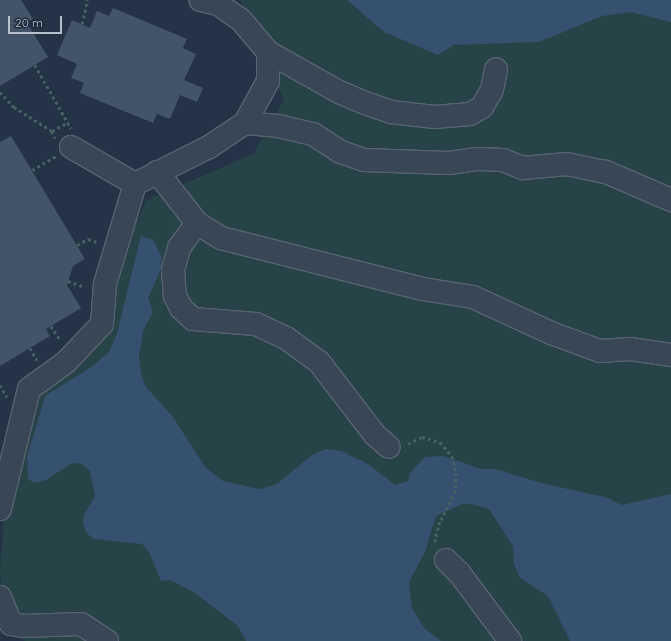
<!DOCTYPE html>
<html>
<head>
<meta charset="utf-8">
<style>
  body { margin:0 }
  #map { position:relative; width:671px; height:641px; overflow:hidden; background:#243446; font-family:Quicksand,sans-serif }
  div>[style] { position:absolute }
  .green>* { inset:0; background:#264447 }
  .water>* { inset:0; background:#36506f }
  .building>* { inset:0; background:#435468 }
  .path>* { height:2.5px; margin-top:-1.25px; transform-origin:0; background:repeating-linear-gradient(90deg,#456162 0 3px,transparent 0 6px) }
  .roads { filter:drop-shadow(1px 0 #586372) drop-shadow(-1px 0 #586372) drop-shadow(0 1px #586372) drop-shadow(0 -1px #586372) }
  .minor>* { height:22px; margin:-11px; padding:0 11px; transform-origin:11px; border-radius:11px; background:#394655 }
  span { translate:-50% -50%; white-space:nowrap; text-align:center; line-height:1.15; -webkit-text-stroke:3.5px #1e2a3b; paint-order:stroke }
  .scale { position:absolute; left:8px; top:16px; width:54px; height:18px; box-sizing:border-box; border:2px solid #b7c1ce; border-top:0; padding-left:5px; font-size:12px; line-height:14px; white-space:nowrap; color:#b7c1ce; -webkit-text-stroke:3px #1e2a3b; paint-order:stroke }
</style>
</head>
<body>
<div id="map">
  <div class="green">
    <i style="clip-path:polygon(240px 0,671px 0,671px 641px,25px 641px,5px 625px,0 570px,4px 518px,33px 395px,103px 327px,116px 264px,147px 200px,253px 154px,284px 100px)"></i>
  </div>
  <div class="water">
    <i style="clip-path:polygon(347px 0,671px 0,671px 22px,631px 12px,602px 16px,539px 42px,453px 45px,438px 55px,384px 32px)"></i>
    <i style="clip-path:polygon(141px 236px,153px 240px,162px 258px,161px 269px,148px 298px,153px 312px,143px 331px,139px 357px,141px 374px,146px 387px,173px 417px,205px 467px,223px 481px,260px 489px,277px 484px,312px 455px,326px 449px,341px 451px,368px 464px,395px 485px,408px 481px,410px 473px,425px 457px,443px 456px,481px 469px,495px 469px,545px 484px,605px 497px,622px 505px,671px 494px,671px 641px,570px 641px,548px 596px,520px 578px,514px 564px,513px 546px,489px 509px,471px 504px,462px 504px,436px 516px,425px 552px,409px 582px,412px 608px,424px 628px,441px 641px,246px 641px,238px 626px,195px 593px,170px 580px,161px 581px,148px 550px,142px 544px,93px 539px,86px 532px,83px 522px,84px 515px,95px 496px,90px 471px,82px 464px,72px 463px,46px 480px,34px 483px,28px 479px,27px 457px,45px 396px,94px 365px,109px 352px,117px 333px)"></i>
  </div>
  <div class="building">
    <i style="clip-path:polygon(0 0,21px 0,33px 19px,27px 23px,48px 57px,0 86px)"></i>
    <i style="clip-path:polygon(113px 8px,187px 39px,183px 48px,196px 54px,184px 80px,203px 88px,197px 102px,180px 95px,170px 119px,157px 114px,153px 123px,80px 93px,84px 83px,71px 78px,77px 64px,57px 55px,72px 20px,90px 28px,97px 11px,109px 16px)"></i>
    <i style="clip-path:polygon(11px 136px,85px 259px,73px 266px,67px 285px,81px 308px,46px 329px,50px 336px,0 366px,0 142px)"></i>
  </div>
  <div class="path">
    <i style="left:82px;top:24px;width:25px;rotate:-78deg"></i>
    <i style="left:35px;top:65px;width:73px;rotate:60.3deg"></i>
    <i style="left:0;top:92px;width:21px;rotate:47deg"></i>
    <i style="left:14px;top:107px;width:45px;rotate:32.3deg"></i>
    <i style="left:52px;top:131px;width:8px;rotate:67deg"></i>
    <i style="left:52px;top:131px;width:18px;rotate:-29deg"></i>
    <i style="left:32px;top:170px;width:28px;rotate:-30deg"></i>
    <i style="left:77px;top:245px;width:13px;rotate:-29deg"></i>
    <i style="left:88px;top:239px;width:9px;rotate:18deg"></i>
    <i style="left:68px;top:281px;width:18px;rotate:19deg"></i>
    <i style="left:51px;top:326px;width:18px;rotate:56deg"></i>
    <i style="left:30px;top:348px;width:14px;rotate:60deg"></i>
    <i style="left:0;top:385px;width:14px;rotate:60deg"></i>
    <i style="left:408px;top:444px;width:16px;rotate:-27deg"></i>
    <i style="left:422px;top:437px;width:19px;rotate:16deg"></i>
    <i style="left:440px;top:442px;width:18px;rotate:49deg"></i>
    <i style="left:452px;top:456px;width:17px;rotate:77deg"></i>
    <i style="left:456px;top:473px;width:18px;rotate:90deg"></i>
    <i style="left:456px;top:491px;width:35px;rotate:117deg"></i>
    <i style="left:440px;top:522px;width:18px;rotate:106deg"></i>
    <i style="left:435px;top:539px;width:6px;rotate:72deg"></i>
  </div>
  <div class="roads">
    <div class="minor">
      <i style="left:268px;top:52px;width:81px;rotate:29.4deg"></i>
      <i style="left:339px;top:92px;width:28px;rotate:23deg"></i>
      <i style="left:365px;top:103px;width:28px;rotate:19deg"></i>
      <i style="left:391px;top:112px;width:44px;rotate:6.5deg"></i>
      <i style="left:435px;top:117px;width:35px;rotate:-5deg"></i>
      <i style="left:470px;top:114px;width:14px;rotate:-30deg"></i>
      <i style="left:482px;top:107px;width:20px;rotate:-60deg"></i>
      <i style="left:492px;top:90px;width:21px;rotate:-79deg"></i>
      <i style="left:245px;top:123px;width:33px;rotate:5deg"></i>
      <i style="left:278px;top:126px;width:36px;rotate:13deg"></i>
      <i style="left:313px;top:134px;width:33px;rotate:33deg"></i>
      <i style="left:341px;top:152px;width:24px;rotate:19deg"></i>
      <i style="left:364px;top:160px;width:85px;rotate:2deg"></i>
      <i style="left:449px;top:163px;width:29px;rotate:-8deg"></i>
      <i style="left:478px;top:159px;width:25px;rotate:2deg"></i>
      <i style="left:503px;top:160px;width:22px;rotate:22deg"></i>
      <i style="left:523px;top:168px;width:44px;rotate:-5.2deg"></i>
      <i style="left:567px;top:164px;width:40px;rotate:12deg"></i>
      <i style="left:606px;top:172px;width:71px;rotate:23.3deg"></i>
      <i style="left:71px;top:147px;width:74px;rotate:30deg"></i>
      <i style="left:157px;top:172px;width:65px;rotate:51.9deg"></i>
      <i style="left:197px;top:223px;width:28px;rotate:32deg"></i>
      <i style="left:221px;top:238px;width:208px;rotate:14.2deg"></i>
      <i style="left:423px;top:289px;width:51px;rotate:9.1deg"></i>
      <i style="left:473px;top:297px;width:86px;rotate:24.8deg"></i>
      <i style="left:551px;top:333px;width:52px;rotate:20.2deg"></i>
      <i style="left:600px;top:351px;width:30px;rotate:-4deg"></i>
      <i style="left:630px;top:349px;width:41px;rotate:8.3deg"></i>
      <i style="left:197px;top:223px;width:31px;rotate:126deg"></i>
      <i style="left:179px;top:248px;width:23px;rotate:105deg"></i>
      <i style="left:173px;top:270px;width:26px;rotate:86deg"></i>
      <i style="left:175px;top:296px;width:13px;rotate:63deg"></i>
      <i style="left:181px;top:308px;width:16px;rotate:43deg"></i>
      <i style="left:193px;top:319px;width:63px;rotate:4.5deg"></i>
      <i style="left:256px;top:324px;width:33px;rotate:25deg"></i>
      <i style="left:286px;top:338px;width:41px;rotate:36deg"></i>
      <i style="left:319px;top:362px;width:92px;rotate:52.5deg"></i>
      <i style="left:375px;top:435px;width:18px;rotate:41deg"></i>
      <i style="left:0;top:509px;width:123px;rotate:-76.4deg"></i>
      <i style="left:29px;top:389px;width:46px;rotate:-36.1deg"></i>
      <i style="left:66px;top:362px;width:52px;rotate:-46.5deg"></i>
      <i style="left:102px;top:324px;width:40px;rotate:-85.7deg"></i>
      <i style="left:105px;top:284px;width:104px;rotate:-73.3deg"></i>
      <i style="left:135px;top:184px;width:83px;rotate:-26.6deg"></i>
      <i style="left:209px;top:147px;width:43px;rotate:-33.7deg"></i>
      <i style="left:245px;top:123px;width:48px;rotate:-61.3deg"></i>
      <i style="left:268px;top:81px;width:29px;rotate:-90deg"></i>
      <i style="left:268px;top:52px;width:42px;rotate:-130.2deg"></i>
      <i style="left:241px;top:20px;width:28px;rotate:-145deg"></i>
      <i style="left:218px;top:4px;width:18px;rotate:-167deg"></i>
      <i style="left:446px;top:560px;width:20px;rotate:45deg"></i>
      <i style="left:460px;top:574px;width:84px;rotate:53.3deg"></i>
      <i style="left:0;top:597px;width:29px;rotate:68deg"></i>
      <i style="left:11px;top:624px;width:12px;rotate:9deg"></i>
      <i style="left:23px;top:626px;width:58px;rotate:-2deg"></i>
      <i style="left:81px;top:624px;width:31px;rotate:33deg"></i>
    </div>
  </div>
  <div class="scale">20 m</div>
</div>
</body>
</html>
